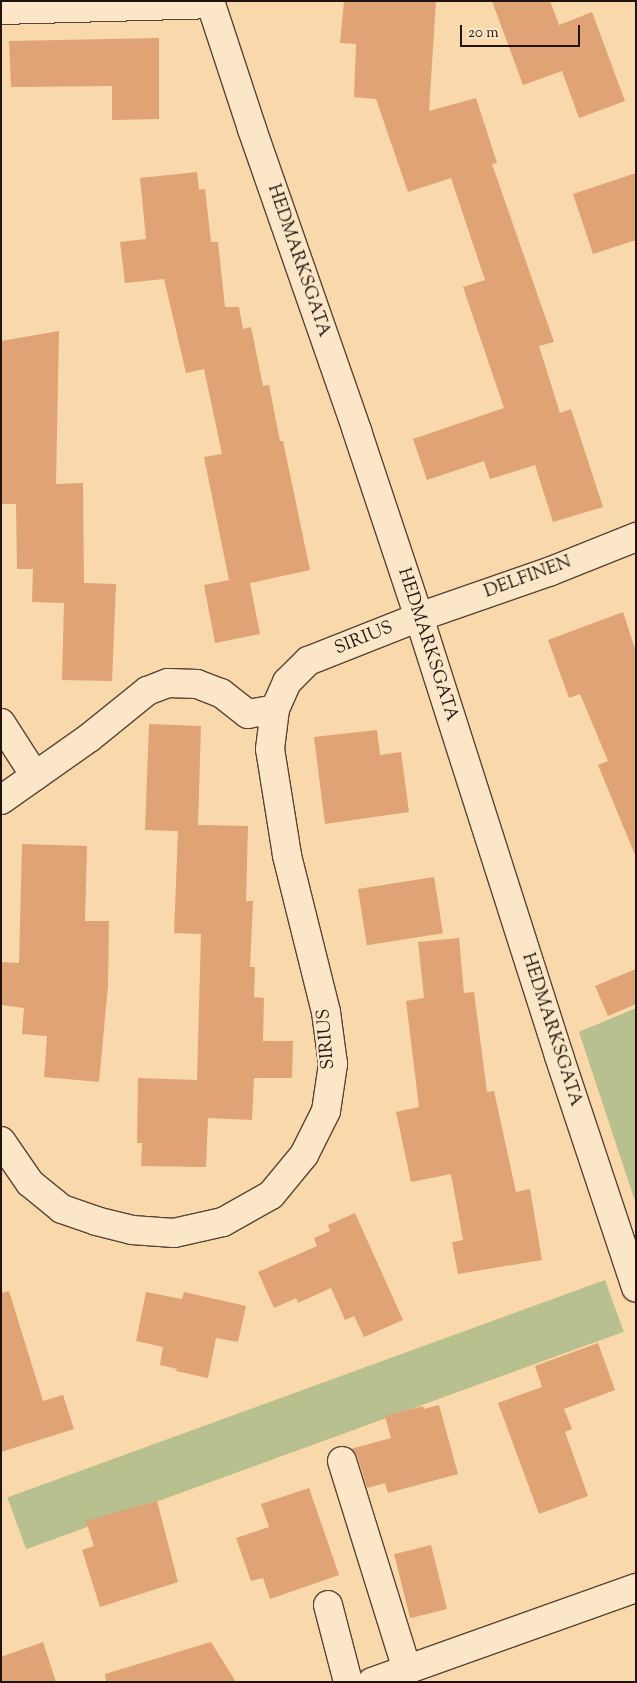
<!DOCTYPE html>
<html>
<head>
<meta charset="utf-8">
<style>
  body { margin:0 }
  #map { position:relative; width:637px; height:1683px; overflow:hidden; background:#f9d8ab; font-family:"Sorts Mill Goudy",serif }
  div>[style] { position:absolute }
  .green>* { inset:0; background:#b7c08e; transform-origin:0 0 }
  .building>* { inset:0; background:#e0a375; transform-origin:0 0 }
  .roads { filter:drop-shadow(1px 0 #574535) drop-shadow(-1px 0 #574535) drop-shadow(0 1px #574535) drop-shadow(0 -1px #574535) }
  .minor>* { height:28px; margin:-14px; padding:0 14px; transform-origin:14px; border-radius:14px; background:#fbe6c8 }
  span { translate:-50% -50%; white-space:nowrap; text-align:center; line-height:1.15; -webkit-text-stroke:4.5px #fbe6c8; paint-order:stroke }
  .street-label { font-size:18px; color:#21140e }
  .frame { position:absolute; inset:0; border:2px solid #21140e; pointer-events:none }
  .scale { position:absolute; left:460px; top:25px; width:120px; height:22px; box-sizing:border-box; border:2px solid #21140e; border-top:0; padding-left:6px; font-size:15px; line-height:18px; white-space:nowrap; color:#21140e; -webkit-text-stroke:4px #fbe6c8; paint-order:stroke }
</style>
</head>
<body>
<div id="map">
  <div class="green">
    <i style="clip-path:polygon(636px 1008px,636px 1204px,579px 1032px)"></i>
    <i style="left:605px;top:1280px;width:55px;height:636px;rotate:70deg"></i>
  </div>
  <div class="building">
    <i style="clip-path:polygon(344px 1px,436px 1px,429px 111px,476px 98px,497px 163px,492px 164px,554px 342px,539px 346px,560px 413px,571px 409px,603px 507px,553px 522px,535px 465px,490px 479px,484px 461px,427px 480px,413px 439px,504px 408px,463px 287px,485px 280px,451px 178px,408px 192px,376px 99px,354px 97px,356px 44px,340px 43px)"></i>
    <i style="clip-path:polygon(492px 1px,550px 1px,559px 25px,592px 12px,625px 101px,579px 118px,562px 71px,523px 85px)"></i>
    <i style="clip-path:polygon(159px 38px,159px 119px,112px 120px,112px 86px,11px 87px,9px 41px)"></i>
    <i style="clip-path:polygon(197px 172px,199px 190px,205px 189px,211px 242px,218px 242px,225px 307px,239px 307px,243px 329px,251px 327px,263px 386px,269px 385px,280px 441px,283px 441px,310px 570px,250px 583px,260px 634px,215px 643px,204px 585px,229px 580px,204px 457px,222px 454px,204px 369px,186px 373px,164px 279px,125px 283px,120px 242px,146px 239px,140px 178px)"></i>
    <i style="clip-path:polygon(636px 173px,636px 240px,593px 254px,573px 194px)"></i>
    <i style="clip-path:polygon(59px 331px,56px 484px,83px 483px,84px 583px,116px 584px,112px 681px,62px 680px,64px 603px,32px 602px,33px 569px,17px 569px,16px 504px,1px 504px,1px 341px)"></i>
    <i style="clip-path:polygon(623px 612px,636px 652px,635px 855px,598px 765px,608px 761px,580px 694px,569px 698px,548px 640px)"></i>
    <i style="clip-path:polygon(149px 724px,201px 726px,198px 825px,248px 826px,246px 901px,253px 901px,250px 967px,255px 967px,254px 997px,264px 998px,263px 1041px,293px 1041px,292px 1078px,254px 1078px,252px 1120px,208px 1118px,206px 1167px,141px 1166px,142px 1143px,137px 1143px,138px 1078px,197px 1080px,201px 934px,174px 933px,178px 831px,145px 830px)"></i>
    <i style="clip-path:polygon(377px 730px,380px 755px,401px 752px,409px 812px,325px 824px,314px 737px)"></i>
    <i style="clip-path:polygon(22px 844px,87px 846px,85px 921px,109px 921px,108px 986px,99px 1082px,44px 1077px,47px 1036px,22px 1034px,24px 1008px,1px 1005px,1px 962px,19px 963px)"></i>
    <i style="left:434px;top:877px;width:57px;height:77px;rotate:81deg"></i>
    <i style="clip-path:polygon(459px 938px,464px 993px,474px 992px,487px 1092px,494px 1091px,516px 1192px,530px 1189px,542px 1260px,458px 1274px,452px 1242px,463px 1240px,451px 1174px,411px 1182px,396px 1112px,419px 1107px,406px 1001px,424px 998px,418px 942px)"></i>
    <i style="clip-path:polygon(636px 969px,636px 1004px,608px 1016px,595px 986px)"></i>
    <i style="clip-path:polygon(355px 1213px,403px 1320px,364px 1337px,354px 1316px,345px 1320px,331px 1288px,298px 1303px,296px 1298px,274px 1308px,258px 1272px,317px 1246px,314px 1238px,330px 1231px,328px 1225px)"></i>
    <i style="clip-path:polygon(9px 1291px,43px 1401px,63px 1395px,74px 1429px,1px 1452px,1px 1293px)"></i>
    <i style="clip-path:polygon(146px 1292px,182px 1299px,184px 1292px,246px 1306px,238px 1342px,216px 1338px,208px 1378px,176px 1371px,177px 1369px,160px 1365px,163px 1347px,136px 1341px)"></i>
    <i style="clip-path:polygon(598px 1343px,615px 1390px,564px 1409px,572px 1429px,565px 1432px,588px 1496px,539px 1514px,498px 1403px,542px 1387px,535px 1366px)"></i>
    <i style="clip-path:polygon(439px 1405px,458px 1474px,388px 1493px,385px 1483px,367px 1488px,357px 1456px,351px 1449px,391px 1438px,385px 1416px,423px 1406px,424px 1409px)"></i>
    <i style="clip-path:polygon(309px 1488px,339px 1575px,270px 1599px,263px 1578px,251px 1581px,236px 1538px,269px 1527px,261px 1504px)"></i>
    <i style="clip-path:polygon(157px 1501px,178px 1582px,100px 1607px,82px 1550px,94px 1546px,86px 1521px)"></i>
    <i style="left:431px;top:1545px;width:66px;height:38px;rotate:76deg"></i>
    <i style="clip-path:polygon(43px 1642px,56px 1682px,1px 1682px,1px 1657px)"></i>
    <i style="clip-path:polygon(211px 1642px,236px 1682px,106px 1682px,105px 1674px)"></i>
  </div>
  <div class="roads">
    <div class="minor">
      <i style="left:210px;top:1px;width:135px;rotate:71.8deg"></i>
      <i style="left:252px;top:129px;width:320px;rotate:70.8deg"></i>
      <i style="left:357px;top:431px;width:196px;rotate:71.6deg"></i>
      <i style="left:419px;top:617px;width:461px;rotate:72.3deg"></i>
      <i style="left:559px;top:1056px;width:244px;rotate:71.6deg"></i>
      <i style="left:1px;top:10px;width:210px;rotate:-1.6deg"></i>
      <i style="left:1px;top:723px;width:63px;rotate:57.3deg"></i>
      <i style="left:1px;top:800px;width:108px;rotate:-35.2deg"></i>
      <i style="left:89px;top:738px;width:75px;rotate:-39deg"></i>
      <i style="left:147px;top:691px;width:22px;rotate:-21deg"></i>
      <i style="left:168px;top:683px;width:29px;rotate:2deg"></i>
      <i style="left:197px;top:684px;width:26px;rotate:21deg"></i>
      <i style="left:221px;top:693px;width:34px;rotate:38deg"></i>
      <i style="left:248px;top:714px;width:27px;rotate:-10deg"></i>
      <i style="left:1px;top:1141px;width:51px;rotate:55.4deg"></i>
      <i style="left:30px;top:1183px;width:41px;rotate:39.1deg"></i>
      <i style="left:62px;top:1209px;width:36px;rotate:19deg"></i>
      <i style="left:96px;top:1221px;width:37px;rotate:14deg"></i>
      <i style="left:132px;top:1230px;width:42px;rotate:4.1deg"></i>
      <i style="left:174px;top:1233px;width:50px;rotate:-12.7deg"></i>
      <i style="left:223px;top:1222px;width:55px;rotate:-29.4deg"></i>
      <i style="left:271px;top:1195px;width:52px;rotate:-50.5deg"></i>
      <i style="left:304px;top:1155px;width:49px;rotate:-63.4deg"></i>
      <i style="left:326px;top:1111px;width:48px;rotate:-81.5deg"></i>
      <i style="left:333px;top:1064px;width:52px;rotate:-97.7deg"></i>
      <i style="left:326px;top:1012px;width:162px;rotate:-104deg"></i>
      <i style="left:287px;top:855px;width:107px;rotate:-99.1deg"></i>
      <i style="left:270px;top:749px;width:40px;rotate:-82.9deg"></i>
      <i style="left:275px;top:709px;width:30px;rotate:-66deg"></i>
      <i style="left:287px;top:682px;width:30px;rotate:-45deg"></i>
      <i style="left:308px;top:661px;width:119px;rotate:-21.6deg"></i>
      <i style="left:419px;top:617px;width:140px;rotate:-19.2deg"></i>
      <i style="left:551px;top:571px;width:92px;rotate:-21.8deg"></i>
      <i style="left:342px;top:1461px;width:219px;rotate:72.7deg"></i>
      <i style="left:328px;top:1605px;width:80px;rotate:75.4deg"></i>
      <i style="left:372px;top:1682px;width:280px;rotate:-19.6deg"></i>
    </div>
  </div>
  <div class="street-label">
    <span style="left:298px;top:261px;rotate:71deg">HEDMARKSGATA</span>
    <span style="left:528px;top:578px;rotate:-20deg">DELFINEN</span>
    <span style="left:364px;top:639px;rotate:-22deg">SIRIUS</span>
    <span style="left:427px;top:645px;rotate:72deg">HEDMARKSGATA</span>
    <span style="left:551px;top:1030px;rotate:72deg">HEDMARKSGATA</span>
    <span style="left:327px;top:1039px;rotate:-95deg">SIRIUS</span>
  </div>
  <div class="frame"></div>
  <div class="scale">20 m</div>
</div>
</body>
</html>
